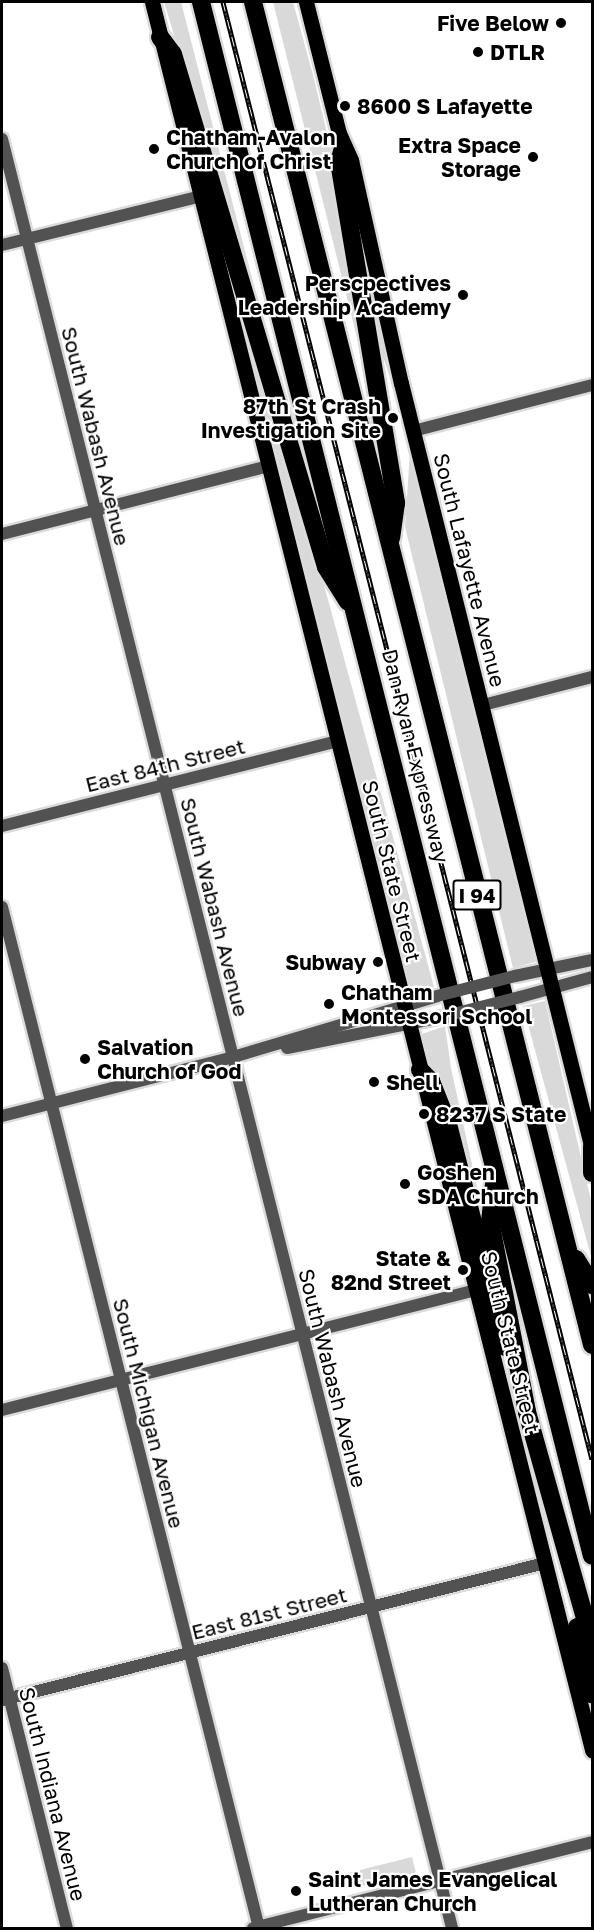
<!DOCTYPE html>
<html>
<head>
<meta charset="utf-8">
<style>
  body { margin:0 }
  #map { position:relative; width:594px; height:1930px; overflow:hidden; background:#fff; font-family:"Golos Text",sans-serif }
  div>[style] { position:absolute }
  .green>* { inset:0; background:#d9d9d9; transform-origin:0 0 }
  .roads { filter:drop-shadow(2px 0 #dbdbdb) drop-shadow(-2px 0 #dbdbdb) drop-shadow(0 2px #dbdbdb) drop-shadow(0 -2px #dbdbdb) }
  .minor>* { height:12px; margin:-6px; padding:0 6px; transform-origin:6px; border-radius:6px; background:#525252 }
  .major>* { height:15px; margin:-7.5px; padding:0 7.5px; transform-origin:7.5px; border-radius:7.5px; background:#000 }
  .highway>* { height:18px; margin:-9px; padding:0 9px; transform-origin:9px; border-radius:9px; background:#000 }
  .rail>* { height:5px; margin-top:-2.5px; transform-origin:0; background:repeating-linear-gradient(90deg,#fff 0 9px,#000 0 18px); box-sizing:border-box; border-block:2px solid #000 }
  .minor-bridge>* { height:12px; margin:-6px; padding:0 6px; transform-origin:6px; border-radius:6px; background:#525252 }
  .dots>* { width:16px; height:16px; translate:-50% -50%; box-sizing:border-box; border:3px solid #fff; border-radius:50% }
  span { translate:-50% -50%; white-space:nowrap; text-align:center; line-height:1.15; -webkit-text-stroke:4.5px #fff; paint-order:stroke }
  .shield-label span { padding:2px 4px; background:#fff; border:2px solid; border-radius:4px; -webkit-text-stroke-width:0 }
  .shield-label { font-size:20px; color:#000; font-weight:700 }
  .poi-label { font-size:21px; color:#000; font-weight:700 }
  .right { translate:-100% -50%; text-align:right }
  .left { translate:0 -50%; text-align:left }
  .street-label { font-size:21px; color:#000 }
  .frame { position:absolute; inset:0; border:3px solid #000; pointer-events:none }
</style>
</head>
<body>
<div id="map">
  <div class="green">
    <i style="clip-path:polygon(164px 2px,181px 2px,257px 298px,254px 299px)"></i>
    <i style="clip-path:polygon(273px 2px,293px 2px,313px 75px,336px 170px,367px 378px)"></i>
    <i style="clip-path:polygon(199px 160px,284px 439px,434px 987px,408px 991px)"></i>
    <i style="clip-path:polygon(357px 218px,378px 315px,393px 386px,373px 328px)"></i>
    <i style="clip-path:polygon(410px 451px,538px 954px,535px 962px,513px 968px,405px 527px)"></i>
    <i style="clip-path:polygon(545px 1001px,592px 1205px,592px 1260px,523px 1006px)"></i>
    <i style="clip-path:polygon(445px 1026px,451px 1068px,506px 1320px,419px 1035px)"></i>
    <i style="clip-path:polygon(500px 1353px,533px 1464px,575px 1650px,533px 1485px)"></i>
    <i style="left:412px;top:1857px;width:16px;height:67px;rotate:76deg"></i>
  </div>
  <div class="roads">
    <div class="minor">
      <i style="left:2px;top:139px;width:1845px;rotate:75.88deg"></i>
      <i style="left:2px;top:245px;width:205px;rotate:-13.8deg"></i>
      <i style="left:413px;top:431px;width:185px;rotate:-14.4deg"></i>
      <i style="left:2px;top:534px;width:276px;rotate:-14.3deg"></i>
      <i style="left:483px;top:705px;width:113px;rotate:-14.4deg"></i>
      <i style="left:2px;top:826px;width:347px;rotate:-14.2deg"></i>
      <i style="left:2px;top:907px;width:1053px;rotate:75.87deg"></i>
      <i style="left:515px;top:976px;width:79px;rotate:-11.7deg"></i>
      <i style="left:520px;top:997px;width:75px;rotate:-15.5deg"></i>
      <i style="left:287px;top:1048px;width:158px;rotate:-11.3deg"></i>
      <i style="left:2px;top:1116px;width:238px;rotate:-14.3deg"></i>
      <i style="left:233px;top:1057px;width:213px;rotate:-16.6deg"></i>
      <i style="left:2px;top:1410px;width:490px;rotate:-14.2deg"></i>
      <i style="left:2px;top:1668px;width:268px;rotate:76deg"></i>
      <i style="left:2px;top:1700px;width:560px;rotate:-14.16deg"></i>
      <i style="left:253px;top:1928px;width:350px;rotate:-14.2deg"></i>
    </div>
    <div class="major">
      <i style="left:152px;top:2px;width:1803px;rotate:75.87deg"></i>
      <i style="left:306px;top:2px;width:135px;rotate:75.9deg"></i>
      <i style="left:339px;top:133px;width:30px;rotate:66deg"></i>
      <i style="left:351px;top:160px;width:229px;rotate:77.4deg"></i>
      <i style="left:401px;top:383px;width:789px;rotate:76deg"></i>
    </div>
    <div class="highway">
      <i style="left:201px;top:2px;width:1602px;rotate:75.88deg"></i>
      <i style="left:253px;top:2px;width:1385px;rotate:75.83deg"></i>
      <i style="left:160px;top:37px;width:21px;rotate:53deg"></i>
      <i style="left:173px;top:54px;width:535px;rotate:73.39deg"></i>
      <i style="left:326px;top:567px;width:41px;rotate:57.8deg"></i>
      <i style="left:343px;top:148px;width:15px;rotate:106deg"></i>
      <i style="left:339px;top:162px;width:346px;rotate:80.5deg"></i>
      <i style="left:396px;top:503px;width:35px;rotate:98deg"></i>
      <i style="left:420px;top:1070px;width:16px;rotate:45deg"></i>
      <i style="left:431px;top:1081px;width:46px;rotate:68.4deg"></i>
      <i style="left:448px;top:1124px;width:230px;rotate:75.7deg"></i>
      <i style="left:592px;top:1147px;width:26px;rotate:90deg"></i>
      <i style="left:494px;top:1184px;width:37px;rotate:96deg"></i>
      <i style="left:490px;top:1221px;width:195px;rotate:79deg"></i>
      <i style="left:527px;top:1412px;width:240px;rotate:74.3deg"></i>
      <i style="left:576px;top:1259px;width:31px;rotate:58deg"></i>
      <i style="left:577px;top:1627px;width:69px;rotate:77.4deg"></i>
    </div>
  </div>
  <div class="rail">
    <i style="left:223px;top:2px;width:1503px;rotate:75.79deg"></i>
  </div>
  <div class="minor-bridge">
    <i style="left:437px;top:996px;width:81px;rotate:-14.4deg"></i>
    <i style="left:442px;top:1017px;width:81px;rotate:-14.4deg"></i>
  </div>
  <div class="dots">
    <i style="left:561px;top:23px;background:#000"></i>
    <i style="left:478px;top:52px;background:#000"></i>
    <i style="left:345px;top:106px;background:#000"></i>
    <i style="left:154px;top:149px;background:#000"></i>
    <i style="left:533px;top:157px;background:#000"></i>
    <i style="left:463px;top:295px;background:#000"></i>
    <i style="left:393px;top:418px;background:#000"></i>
    <i style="left:378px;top:962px;background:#000"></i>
    <i style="left:329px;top:1004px;background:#000"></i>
    <i style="left:85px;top:1059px;background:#000"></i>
    <i style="left:374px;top:1082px;background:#000"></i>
    <i style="left:424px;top:1114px;background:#000"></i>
    <i style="left:405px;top:1184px;background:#000"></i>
    <i style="left:463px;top:1270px;background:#000"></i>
    <i style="left:296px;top:1891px;background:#000"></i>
  </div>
  <div class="shield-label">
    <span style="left:477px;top:895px">I 94</span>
  </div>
  <div class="poi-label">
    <span class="right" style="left:549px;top:23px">Five Below</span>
    <span class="left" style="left:490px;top:52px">DTLR</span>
    <span class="left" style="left:357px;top:106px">8600 S Lafayette</span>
    <span class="left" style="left:166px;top:149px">Chatham-Avalon<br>Church of Christ</span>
    <span class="right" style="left:521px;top:157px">Extra Space<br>Storage</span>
    <span class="right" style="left:451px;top:295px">Perscpectives<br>Leadership Academy</span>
    <span class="right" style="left:381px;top:418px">87th St Crash<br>Investigation Site</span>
    <span class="right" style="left:366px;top:962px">Subway</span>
    <span class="left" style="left:341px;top:1004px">Chatham<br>Montessori School</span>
    <span class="left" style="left:97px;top:1059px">Salvation<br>Church of God</span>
    <span class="left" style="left:386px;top:1082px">Shell</span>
    <span class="left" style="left:436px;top:1114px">8237 S State</span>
    <span class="left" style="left:417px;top:1184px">Goshen<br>SDA Church</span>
    <span class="right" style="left:451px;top:1270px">State &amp;<br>82nd Street</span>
    <span class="left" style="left:308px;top:1891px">Saint James Evangelical<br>Lutheran Church</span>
  </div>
  <div class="street-label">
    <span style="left:96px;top:436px;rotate:76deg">South Wabash Avenue</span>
    <span style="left:470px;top:570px;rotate:76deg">South Lafayette Avenue</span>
    <span style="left:416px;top:756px;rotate:76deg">Dan Ryan Expressway</span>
    <span style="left:165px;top:765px;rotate:-14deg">East 84th Street</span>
    <span style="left:392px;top:871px;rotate:76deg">South State Street</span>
    <span style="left:215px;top:907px;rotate:76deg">South Wabash Avenue</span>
    <span style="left:511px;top:1342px;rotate:76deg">South State Street</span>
    <span style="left:333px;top:1378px;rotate:76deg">South Wabash Avenue</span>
    <span style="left:149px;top:1413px;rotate:76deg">South Michigan Avenue</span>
    <span style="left:269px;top:1613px;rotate:-14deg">East 81st Street</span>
    <span style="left:53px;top:1794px;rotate:76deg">South Indiana Avenue</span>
  </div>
  <div class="frame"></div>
</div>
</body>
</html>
